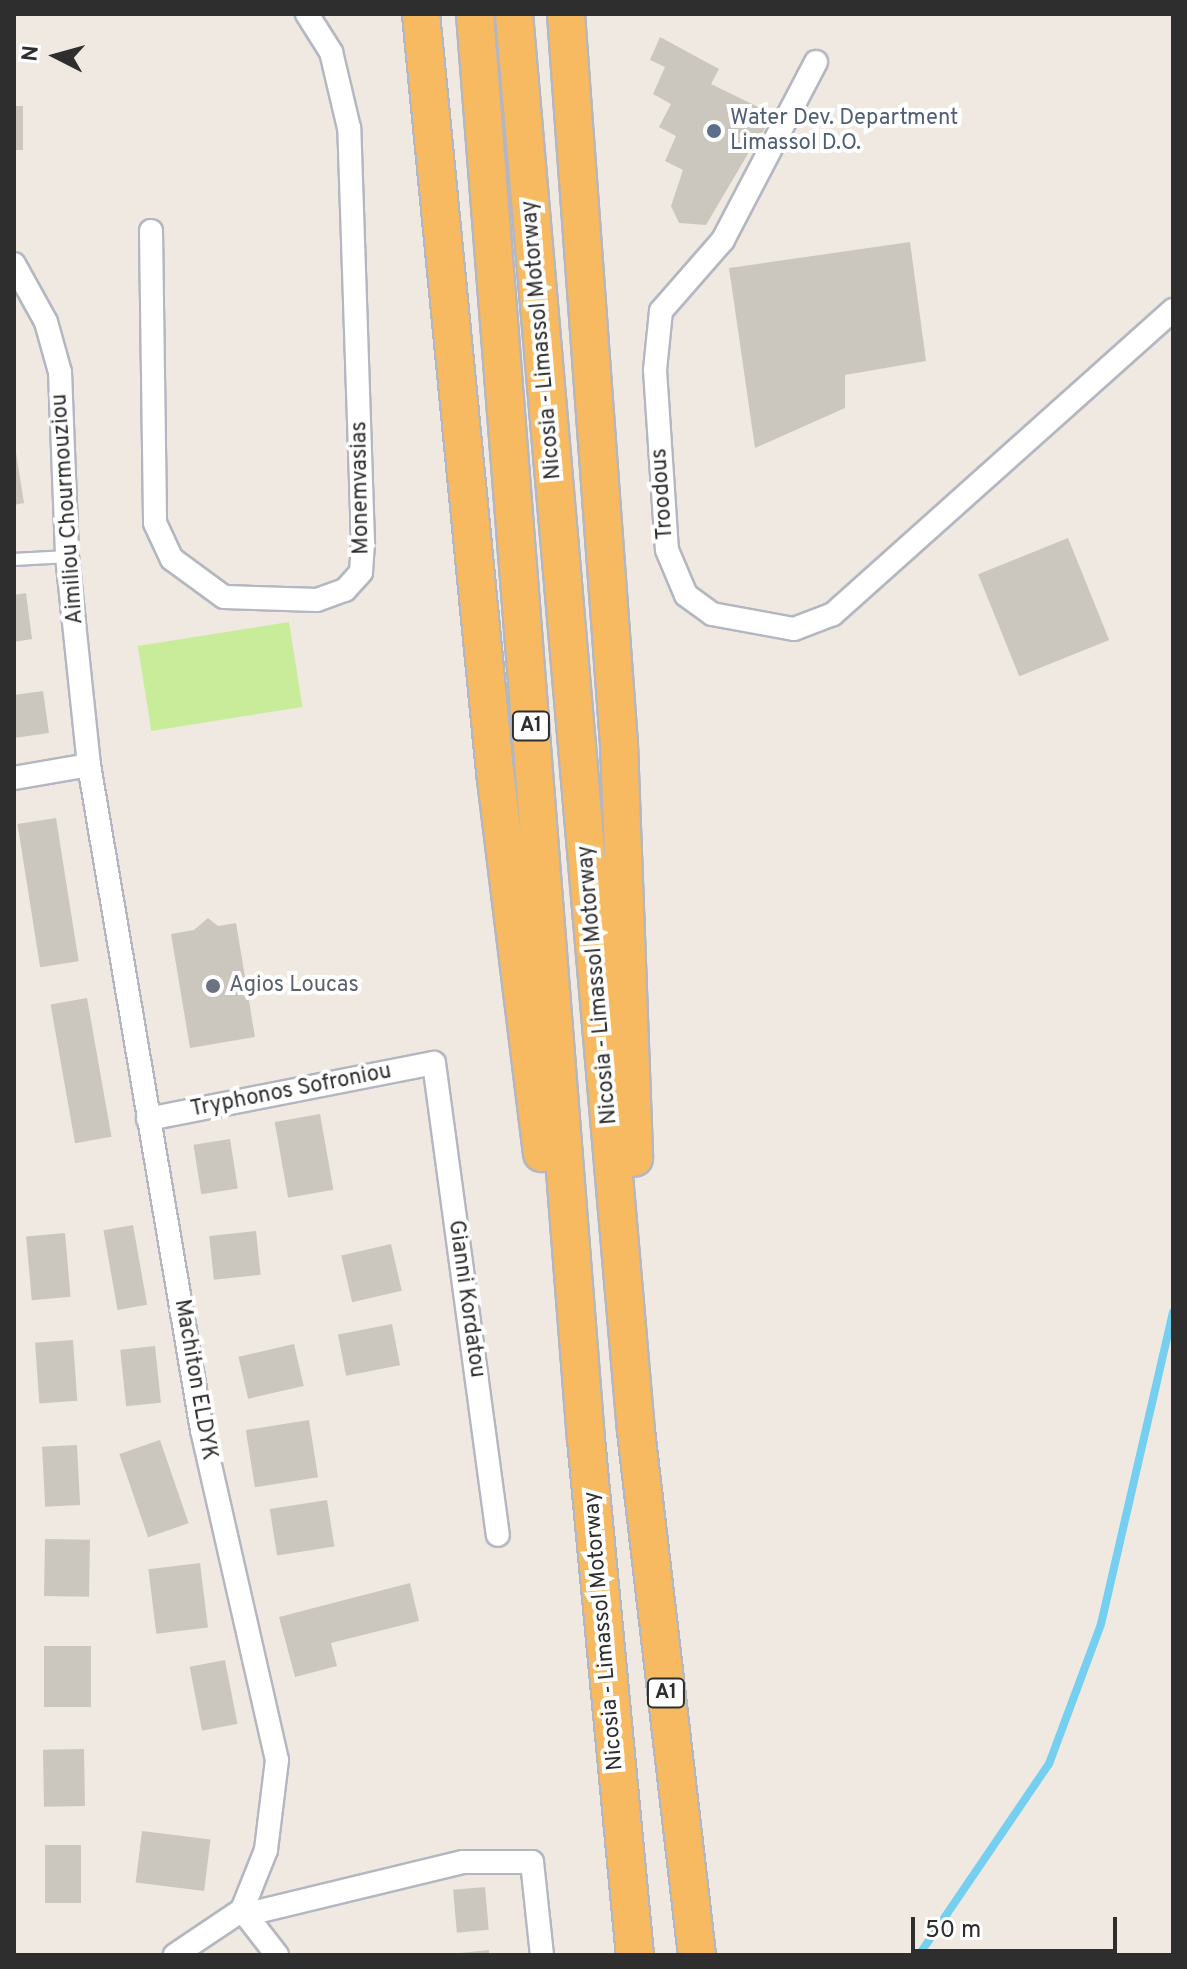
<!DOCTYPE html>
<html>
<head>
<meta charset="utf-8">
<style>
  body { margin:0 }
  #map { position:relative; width:1187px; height:1969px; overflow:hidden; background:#efe9e1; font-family:Overpass,sans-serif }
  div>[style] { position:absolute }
  .pitch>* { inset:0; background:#c9ec9a; transform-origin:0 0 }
  .stream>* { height:8px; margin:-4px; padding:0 4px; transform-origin:4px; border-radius:4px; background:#75cff0 }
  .building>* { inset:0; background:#cbc7bf; transform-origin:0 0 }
  .roads { filter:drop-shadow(2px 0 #b4b7c1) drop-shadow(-2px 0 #b4b7c1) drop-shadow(0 2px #b4b7c1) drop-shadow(0 -2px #b4b7c1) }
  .service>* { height:11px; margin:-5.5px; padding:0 5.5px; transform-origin:5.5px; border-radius:5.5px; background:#fff }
  .minor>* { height:22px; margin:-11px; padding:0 11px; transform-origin:11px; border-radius:11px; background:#fff }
  .trunk>* { height:36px; margin:-18px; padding:0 18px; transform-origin:18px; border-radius:18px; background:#f8ba60 }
  .dots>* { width:22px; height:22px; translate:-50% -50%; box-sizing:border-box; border:4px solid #fff; border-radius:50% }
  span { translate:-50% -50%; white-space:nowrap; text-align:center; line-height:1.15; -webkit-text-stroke:8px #fff; paint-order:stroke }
  .shield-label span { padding:2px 6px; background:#fff; border:2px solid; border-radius:6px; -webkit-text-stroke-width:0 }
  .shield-label { font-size:20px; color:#2e2e2e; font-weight:700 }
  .service-label { font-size:22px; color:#4e5e75 }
  .left { translate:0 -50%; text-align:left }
  .street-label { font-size:22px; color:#2e2e2e }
  .worship-label { font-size:22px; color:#5b616d }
  .frame { position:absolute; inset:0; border:16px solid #2e2e2e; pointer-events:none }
  .north { position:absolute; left:16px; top:16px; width:80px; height:80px; -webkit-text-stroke:6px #fff; paint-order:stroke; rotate:276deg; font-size:22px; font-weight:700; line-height:32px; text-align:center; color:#2e2e2e }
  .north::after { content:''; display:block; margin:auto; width:28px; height:36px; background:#2e2e2e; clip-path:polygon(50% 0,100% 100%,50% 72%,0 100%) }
  .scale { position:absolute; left:911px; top:1917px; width:206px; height:36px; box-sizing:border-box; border:4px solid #2e2e2e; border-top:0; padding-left:10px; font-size:24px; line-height:28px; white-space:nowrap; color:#2e2e2e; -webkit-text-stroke:6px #fff; paint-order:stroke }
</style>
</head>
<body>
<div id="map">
  <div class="pitch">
    <i style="left:289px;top:622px;width:86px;height:153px;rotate:81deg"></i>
  </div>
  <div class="stream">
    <i style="left:919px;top:1955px;width:231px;rotate:-55.8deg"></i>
    <i style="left:1049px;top:1764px;width:149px;rotate:-69.6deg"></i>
    <i style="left:1101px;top:1624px;width:320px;rotate:-77deg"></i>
  </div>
  <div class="building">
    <i style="clip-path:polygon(660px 37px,719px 69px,711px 84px,773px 114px,757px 142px,745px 134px,738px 146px,749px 152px,706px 225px,679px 223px,671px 206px,683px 170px,665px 161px,676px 136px,659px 127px,671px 104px,653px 94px,665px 67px,650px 60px)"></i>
    <i style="left:14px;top:106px;width:9px;height:44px"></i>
    <i style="clip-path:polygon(910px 242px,926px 361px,845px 375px,845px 408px,755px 448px,729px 268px)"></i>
    <i style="clip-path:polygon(16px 453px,24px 503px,14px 505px,14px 454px)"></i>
    <i style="left:1068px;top:538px;width:110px;height:97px;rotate:68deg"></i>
    <i style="clip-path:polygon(26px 593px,32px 639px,14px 642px,14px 595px)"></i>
    <i style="clip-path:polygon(43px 691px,49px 733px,14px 738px,14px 695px)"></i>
    <i style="left:56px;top:818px;width:145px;height:39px;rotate:81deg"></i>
    <i style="clip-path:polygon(208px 918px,218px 926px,236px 923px,255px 1037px,190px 1048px,171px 934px,194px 930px)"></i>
    <i style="left:87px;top:998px;width:141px;height:37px;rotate:80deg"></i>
    <i style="left:320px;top:1114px;width:77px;height:46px;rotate:80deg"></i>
    <i style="left:230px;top:1139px;width:50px;height:37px;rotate:81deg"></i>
    <i style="left:133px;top:1225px;width:81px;height:30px;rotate:80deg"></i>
    <i style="left:256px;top:1231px;width:44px;height:47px;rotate:84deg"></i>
    <i style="left:65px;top:1233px;width:64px;height:39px;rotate:85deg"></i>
    <i style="left:391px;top:1244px;width:48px;height:51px;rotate:77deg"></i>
    <i style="left:392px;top:1324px;width:42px;height:55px;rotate:79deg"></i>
    <i style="left:73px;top:1340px;width:61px;height:38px;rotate:86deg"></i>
    <i style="left:294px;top:1344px;width:43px;height:57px;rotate:77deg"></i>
    <i style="left:155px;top:1346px;width:57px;height:35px;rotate:84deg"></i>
    <i style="left:309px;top:1420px;width:58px;height:64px;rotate:81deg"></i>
    <i style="left:160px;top:1440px;width:88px;height:43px;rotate:71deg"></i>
    <i style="left:77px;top:1445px;width:60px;height:35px;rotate:87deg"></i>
    <i style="left:327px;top:1500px;width:47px;height:58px;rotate:81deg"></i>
    <i style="left:45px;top:1539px;width:45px;height:57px;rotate:1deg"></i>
    <i style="left:200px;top:1563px;width:65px;height:52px;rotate:83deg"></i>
    <i style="clip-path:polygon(410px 1583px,419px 1621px,331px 1643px,337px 1666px,295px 1677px,279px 1617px)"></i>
    <i style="left:44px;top:1646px;width:47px;height:61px"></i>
    <i style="left:225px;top:1660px;width:65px;height:36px;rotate:79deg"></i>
    <i style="left:84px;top:1749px;width:57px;height:41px;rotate:89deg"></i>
    <i style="left:142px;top:1831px;width:69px;height:52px;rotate:7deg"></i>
    <i style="left:45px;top:1845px;width:36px;height:58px"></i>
    <i style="left:485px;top:1887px;width:43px;height:32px;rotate:85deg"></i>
    <i style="clip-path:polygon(489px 1950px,489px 1955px,460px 1955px,460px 1953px)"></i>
  </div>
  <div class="roads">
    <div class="service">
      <i style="left:14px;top:559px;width:53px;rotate:-3.2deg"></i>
    </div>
    <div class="minor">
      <i style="left:816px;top:62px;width:201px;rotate:117.6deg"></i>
      <i style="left:723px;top:240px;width:94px;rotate:131.1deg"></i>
      <i style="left:661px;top:311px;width:59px;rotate:95.8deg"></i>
      <i style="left:655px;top:370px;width:180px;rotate:86.2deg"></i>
      <i style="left:667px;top:550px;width:49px;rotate:67.1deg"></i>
      <i style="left:686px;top:595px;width:32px;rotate:36deg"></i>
      <i style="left:712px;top:614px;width:83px;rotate:10.4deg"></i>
      <i style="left:794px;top:629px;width:42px;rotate:-21deg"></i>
      <i style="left:833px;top:614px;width:456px;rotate:-41.8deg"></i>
      <i style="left:151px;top:231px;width:292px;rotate:89.2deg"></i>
      <i style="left:155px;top:523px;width:40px;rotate:65deg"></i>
      <i style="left:172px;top:559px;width:64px;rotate:36.2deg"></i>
      <i style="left:224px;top:597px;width:93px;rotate:1.8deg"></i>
      <i style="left:317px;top:600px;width:30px;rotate:-20deg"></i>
      <i style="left:345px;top:590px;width:24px;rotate:-48deg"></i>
      <i style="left:361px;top:572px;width:30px;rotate:-86deg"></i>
      <i style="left:363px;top:542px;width:414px;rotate:-91.9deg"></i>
      <i style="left:349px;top:128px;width:78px;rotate:-103.3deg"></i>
      <i style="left:331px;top:52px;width:45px;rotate:-122.3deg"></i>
      <i style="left:14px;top:264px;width:66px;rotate:61.1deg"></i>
      <i style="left:46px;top:322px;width:52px;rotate:74.4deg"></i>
      <i style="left:60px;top:372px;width:184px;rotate:87.8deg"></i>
      <i style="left:67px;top:556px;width:210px;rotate:84deg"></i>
      <i style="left:89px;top:765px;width:675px;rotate:80.36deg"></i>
      <i style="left:202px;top:1430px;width:338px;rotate:77.2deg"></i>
      <i style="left:277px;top:1760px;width:91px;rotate:97deg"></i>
      <i style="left:266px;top:1850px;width:65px;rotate:111.8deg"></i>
      <i style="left:242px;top:1910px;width:81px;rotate:146.1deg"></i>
      <i style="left:14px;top:778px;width:76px;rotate:-9.8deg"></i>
      <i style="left:148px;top:1119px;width:291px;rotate:-11.1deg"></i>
      <i style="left:434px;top:1063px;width:476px;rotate:82.3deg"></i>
      <i style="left:242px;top:1910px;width:57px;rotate:52.1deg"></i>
      <i style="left:248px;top:1914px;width:221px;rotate:-13.6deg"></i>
      <i style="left:463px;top:1862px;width:69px"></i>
      <i style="left:532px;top:1862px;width:94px;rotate:83.9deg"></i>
    </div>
    <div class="trunk">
      <i style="left:421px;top:14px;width:761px;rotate:84.42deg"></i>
      <i style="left:495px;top:771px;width:385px;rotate:83deg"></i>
      <i style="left:475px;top:14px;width:1429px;rotate:85.55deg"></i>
      <i style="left:586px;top:1439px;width:518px;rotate:84.58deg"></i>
      <i style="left:514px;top:14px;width:1422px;rotate:85.08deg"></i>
      <i style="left:636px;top:1431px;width:528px;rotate:83.36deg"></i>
      <i style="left:566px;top:14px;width:732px;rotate:85.85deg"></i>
      <i style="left:619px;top:744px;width:414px;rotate:87.9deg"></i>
    </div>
  </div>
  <div class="dots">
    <i style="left:714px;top:131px;background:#5c6f8a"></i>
    <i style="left:213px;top:986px;background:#6b7280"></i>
  </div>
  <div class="shield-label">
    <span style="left:531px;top:726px">A1</span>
    <span style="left:666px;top:1693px">A1</span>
  </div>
  <div class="service-label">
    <span class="left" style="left:730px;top:131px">Water Dev. Department<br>Limassol D.O.</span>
  </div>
  <div class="street-label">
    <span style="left:542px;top:340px;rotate:-95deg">Nicosia - Limassol Motorway</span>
    <span style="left:361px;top:488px;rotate:-91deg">Monemvasias</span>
    <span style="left:663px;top:494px;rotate:-94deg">Troodous</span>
    <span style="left:68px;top:509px;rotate:-94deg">Aimiliou Chourmouziou</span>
    <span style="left:598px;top:985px;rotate:-95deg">Nicosia - Limassol Motorway</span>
    <span style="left:291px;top:1091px;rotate:-11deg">Tryphonos Sofroniou</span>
    <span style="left:466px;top:1299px;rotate:82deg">Gianni Kordatou</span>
    <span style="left:195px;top:1380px;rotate:80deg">Machiton ELDYK</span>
    <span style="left:604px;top:1631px;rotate:-95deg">Nicosia - Limassol Motorway</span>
  </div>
  <div class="worship-label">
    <span class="left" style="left:229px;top:986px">Agios Loucas</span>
  </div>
  <div class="frame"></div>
  <div class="north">N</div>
  <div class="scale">50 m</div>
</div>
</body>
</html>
